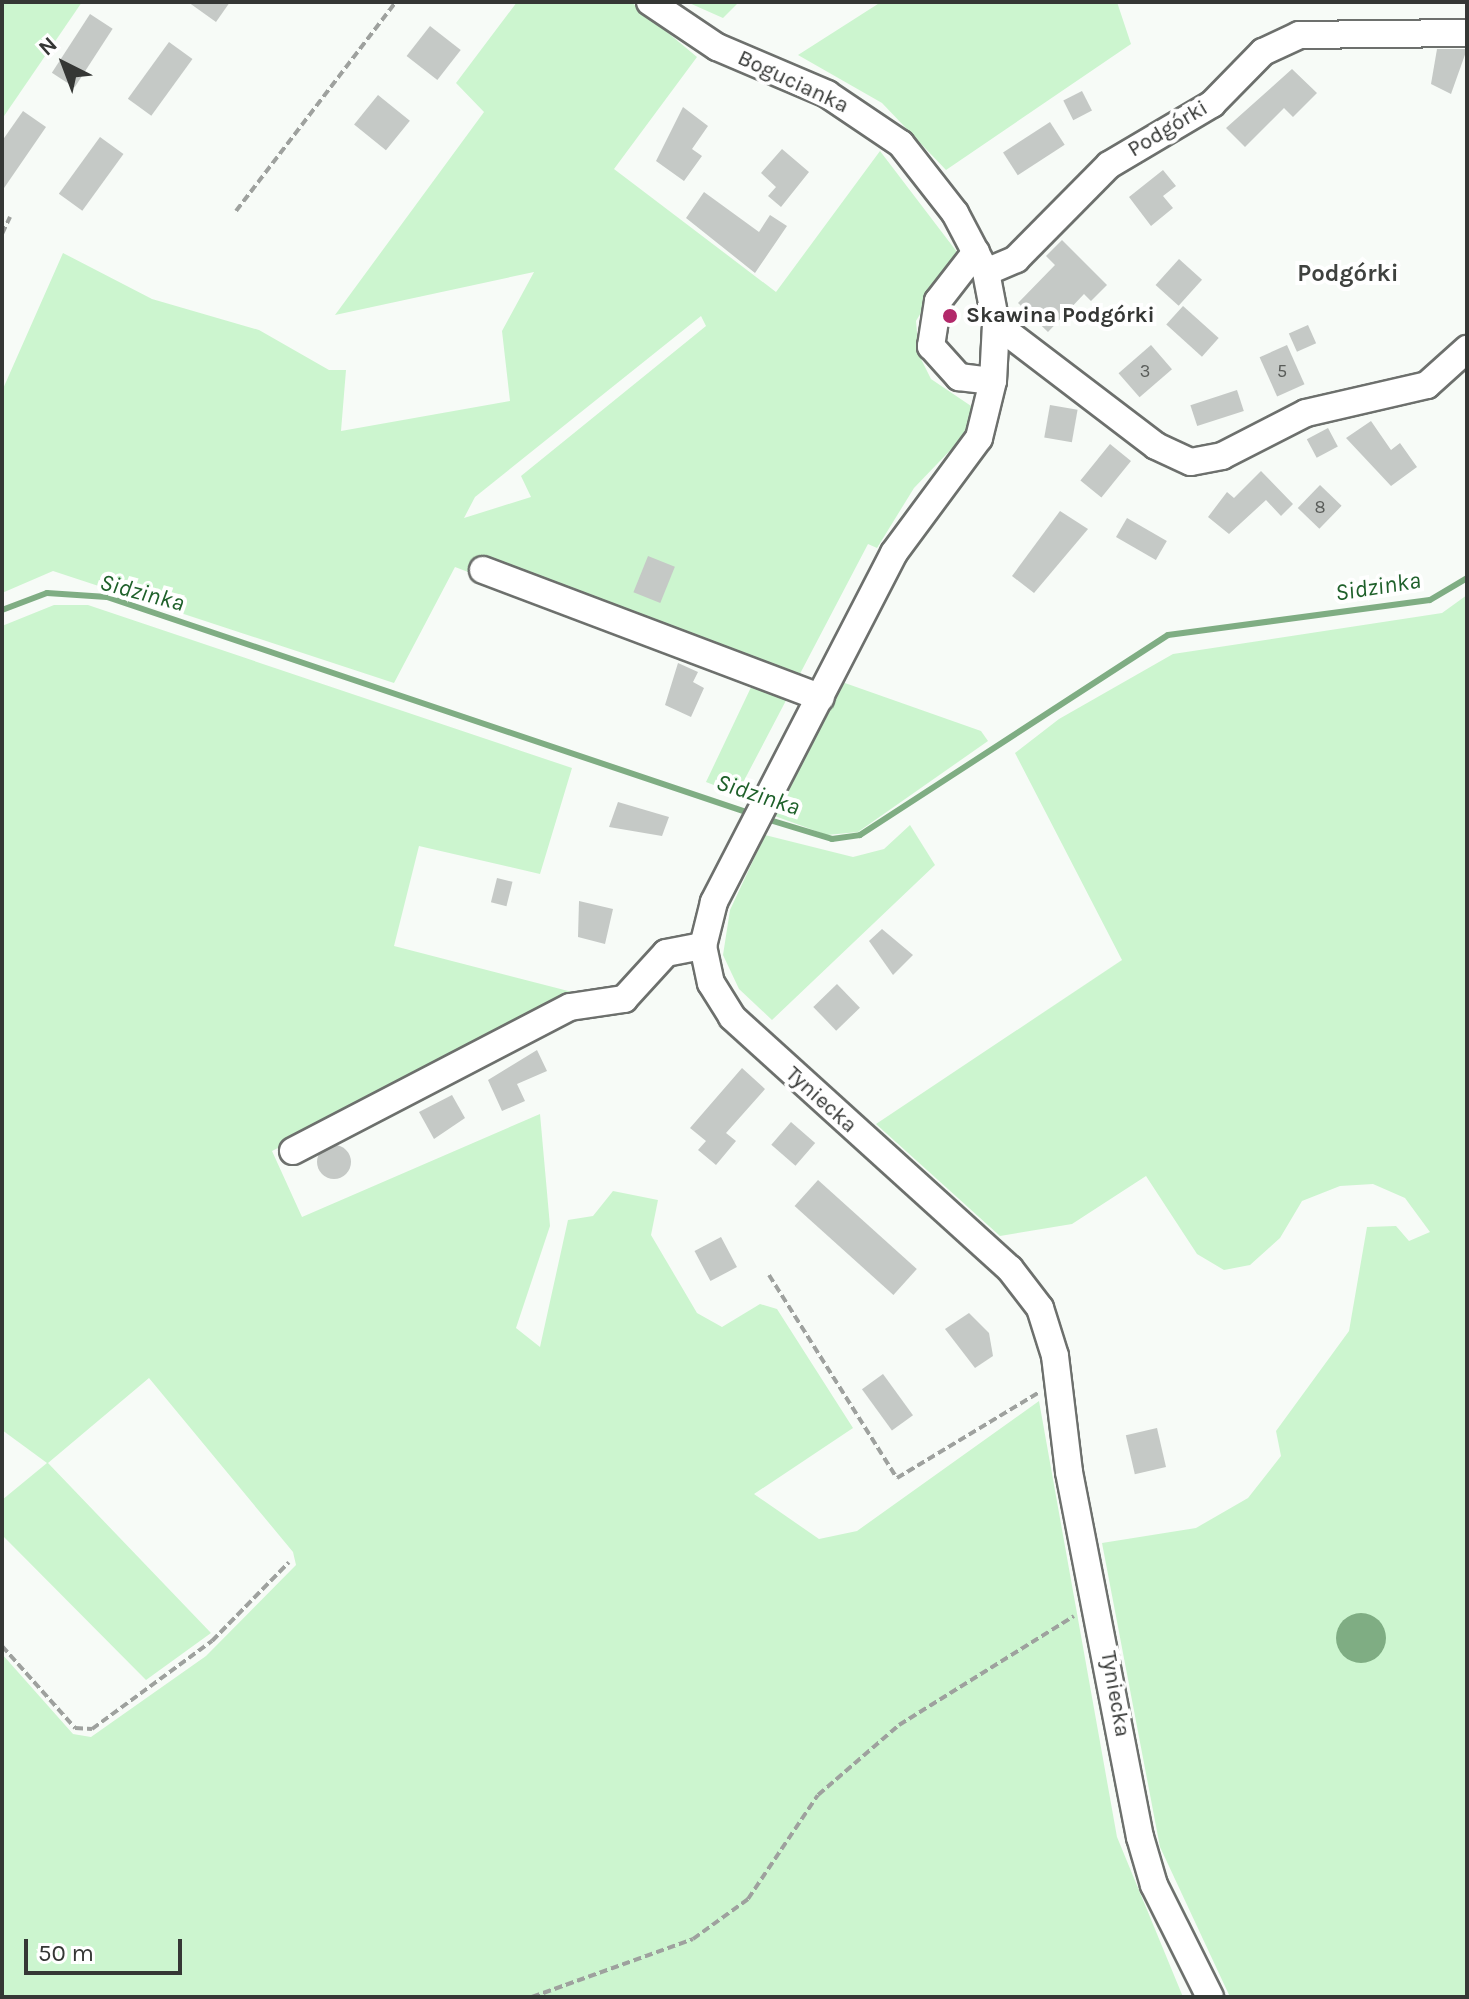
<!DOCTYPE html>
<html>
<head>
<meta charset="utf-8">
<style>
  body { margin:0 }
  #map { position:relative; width:1469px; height:1999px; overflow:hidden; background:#f7fbf7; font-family:Karla,sans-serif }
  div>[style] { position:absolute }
  .green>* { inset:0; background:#ccf5cf }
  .water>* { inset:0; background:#7fad83 }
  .round { border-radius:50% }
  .stream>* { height:6px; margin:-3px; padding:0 3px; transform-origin:3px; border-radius:3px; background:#7fad83 }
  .building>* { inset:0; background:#c5c9c6; transform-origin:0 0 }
  .path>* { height:4px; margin-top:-2px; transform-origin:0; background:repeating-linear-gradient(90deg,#9ea19e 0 8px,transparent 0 12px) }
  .roads { filter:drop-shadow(2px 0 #6d706d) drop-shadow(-2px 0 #6d706d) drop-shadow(0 2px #6d706d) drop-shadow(0 -2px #6d706d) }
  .minor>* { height:26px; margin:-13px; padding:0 13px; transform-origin:13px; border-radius:13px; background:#fff }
  .dots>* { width:22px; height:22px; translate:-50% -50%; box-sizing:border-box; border:4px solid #fff; border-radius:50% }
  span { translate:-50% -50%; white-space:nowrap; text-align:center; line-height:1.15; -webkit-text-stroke:8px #fff; paint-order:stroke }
  .number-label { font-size:18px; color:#595c59 }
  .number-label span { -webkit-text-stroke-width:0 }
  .street-label { font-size:22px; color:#353735 }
  .poi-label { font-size:22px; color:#353735; font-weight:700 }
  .left { translate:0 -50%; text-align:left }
  .neighbourhood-label { font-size:24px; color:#3f423f; font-weight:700 }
  .water-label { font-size:24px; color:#1e602a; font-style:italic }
  .frame { position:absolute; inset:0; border:4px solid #353735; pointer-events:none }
  .north { position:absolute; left:24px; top:24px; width:80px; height:80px; -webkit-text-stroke:6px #fff; paint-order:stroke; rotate:318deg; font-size:22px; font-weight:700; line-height:32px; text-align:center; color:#353735 }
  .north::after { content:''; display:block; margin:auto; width:28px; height:36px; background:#353735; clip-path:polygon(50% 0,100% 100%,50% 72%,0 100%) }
  .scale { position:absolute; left:24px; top:1939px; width:158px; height:36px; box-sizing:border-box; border:4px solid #353735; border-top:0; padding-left:10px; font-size:24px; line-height:28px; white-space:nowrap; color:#353735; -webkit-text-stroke:6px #fff; paint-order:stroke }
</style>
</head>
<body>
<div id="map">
  <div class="green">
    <i style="clip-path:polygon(2px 2px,82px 2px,2px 119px)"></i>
    <i style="clip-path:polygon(evenodd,517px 2px,631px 2px,697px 57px,614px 169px,776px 292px,880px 151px,957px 252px,916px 321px,919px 355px,931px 379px,974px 408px,962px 438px,914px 488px,877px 548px,868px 544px,737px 794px,706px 782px,754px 681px,455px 567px,394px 683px,53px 571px,2px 593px,2px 391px,63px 253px,152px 299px,259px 330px,329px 370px,346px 370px,341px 431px,510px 401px,502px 331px,534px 272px,335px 315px,484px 112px,456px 83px,517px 2px,701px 316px,706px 326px,521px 476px,531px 497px,464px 518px,475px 497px,701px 316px)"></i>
    <i style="clip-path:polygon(687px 2px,739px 2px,723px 18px)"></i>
    <i style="clip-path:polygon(881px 2px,1117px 2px,1131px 44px,946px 170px,882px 103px,798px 55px)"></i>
    <i style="clip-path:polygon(1467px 595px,1467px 1997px,1230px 1997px,1160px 1847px,1102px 1543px,1196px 1528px,1248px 1498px,1281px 1456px,1276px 1431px,1349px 1331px,1367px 1227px,1396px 1226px,1409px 1241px,1430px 1232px,1405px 1198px,1373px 1184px,1340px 1186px,1302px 1201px,1280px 1238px,1250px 1265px,1224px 1270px,1197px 1254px,1146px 1176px,1072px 1224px,1000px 1236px,876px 1124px,1122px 960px,1015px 753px,1059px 719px,1173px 654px,1442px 613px)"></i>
    <i style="clip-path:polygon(54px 605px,88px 605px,572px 768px,540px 874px,419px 846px,394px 946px,580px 994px,272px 1151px,302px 1217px,540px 1114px,550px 1226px,516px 1328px,540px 1347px,568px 1220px,593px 1216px,613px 1191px,658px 1200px,651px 1235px,697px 1313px,722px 1327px,760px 1304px,777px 1309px,853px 1428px,754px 1494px,819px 1539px,857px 1531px,1039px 1401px,1117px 1837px,1183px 1997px,2px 1997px,2px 1654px,73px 1734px,91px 1737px,206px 1656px,296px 1565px,293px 1552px,149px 1378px,48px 1463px,211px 1633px,146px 1680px,2px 1535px,2px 1500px,47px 1463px,2px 1430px,2px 626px)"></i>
    <i style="clip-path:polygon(842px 682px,981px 731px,988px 741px,858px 832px,827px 835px,772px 815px)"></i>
    <i style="clip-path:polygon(910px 825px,935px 865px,772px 1020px,739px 989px,723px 955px,730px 910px,765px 835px,853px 857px,884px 849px)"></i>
  </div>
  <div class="water">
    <i class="round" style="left:1336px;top:1613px;width:50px;height:50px"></i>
  </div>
  <div class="stream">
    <i style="left:2px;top:610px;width:48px;rotate:-20.7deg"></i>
    <i style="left:47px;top:593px;width:60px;rotate:3.8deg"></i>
    <i style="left:107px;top:597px;width:681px;rotate:18.59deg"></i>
    <i style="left:763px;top:818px;width:72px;rotate:16.9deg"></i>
    <i style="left:832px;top:839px;width:28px;rotate:-8deg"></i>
    <i style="left:860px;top:835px;width:367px;rotate:-33deg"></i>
    <i style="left:1168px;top:635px;width:264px;rotate:-7.6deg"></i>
    <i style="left:1430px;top:600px;width:43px;rotate:-30.7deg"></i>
  </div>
  <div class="building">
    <i style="clip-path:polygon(188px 2px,230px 2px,216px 22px)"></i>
    <i style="left:90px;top:14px;width:27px;height:70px;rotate:33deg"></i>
    <i style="left:430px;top:26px;width:39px;height:38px;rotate:38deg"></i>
    <i style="left:169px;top:42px;width:29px;height:70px;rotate:36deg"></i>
    <i style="clip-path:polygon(1437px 49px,1467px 49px,1451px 94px,1431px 84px)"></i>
    <i style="clip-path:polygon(1292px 69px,1317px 93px,1293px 117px,1284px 108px,1245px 147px,1226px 128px)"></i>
    <i style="left:1082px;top:91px;width:22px;height:21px;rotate:63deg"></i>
    <i style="left:378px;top:95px;width:41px;height:38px;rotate:39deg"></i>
    <i style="clip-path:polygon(683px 107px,708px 126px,692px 149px,702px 156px,684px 181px,656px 161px)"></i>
    <i style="clip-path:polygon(23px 111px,46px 127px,2px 191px,2px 141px)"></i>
    <i style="left:1050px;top:122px;width:27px;height:56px;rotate:57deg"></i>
    <i style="left:100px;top:137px;width:29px;height:70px;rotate:36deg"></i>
    <i style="clip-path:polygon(782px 149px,809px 172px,781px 207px,768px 196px,776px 187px,761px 173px)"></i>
    <i style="clip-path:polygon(1163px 170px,1176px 186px,1163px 196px,1173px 208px,1151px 226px,1129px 197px)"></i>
    <i style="clip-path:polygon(704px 192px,759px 232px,770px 215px,787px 226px,755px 273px,686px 218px)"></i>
    <i style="clip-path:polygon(1062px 240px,1107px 285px,1091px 301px,1084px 294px,1048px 332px,1018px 303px,1055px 265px,1046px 256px)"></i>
    <i style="left:1179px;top:259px;width:31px;height:35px;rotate:42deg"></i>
    <i style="left:1183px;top:306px;width:48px;height:25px;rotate:42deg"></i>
    <i style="left:1308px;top:325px;width:20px;height:21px;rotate:66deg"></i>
    <i style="left:1151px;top:345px;width:32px;height:43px;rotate:49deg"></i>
    <i style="left:1287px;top:345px;width:43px;height:30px;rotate:66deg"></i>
    <i style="left:1237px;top:390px;width:22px;height:49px;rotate:72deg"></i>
    <i style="left:1050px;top:405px;width:28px;height:33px;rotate:10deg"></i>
    <i style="clip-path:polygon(1371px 421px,1391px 450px,1400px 443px,1417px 467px,1391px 486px,1346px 438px)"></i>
    <i style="left:1328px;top:428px;width:21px;height:24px;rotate:62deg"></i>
    <i style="left:1110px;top:444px;width:27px;height:47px;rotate:39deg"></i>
    <i style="clip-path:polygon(1261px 471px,1293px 504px,1281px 516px,1266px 500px,1229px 534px,1208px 517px,1227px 492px,1234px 498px)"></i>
    <i style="left:1320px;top:485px;width:30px;height:32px;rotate:44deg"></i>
    <i style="clip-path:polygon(1060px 511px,1088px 529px,1034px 593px,1012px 576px)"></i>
    <i style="left:1127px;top:518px;width:46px;height:22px;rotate:30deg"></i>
    <i style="left:648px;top:556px;width:29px;height:39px;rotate:22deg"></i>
    <i style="clip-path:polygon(678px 663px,698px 672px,693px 682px,704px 688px,691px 717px,665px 705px)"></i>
    <i style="clip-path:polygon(618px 802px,669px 817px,662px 836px,609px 827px)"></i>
    <i style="left:497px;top:878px;width:16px;height:25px;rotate:14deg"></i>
    <i style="clip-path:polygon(579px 901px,613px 909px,605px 944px,578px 937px)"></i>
    <i style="clip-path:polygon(882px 929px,913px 955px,893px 975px,869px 941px)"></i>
    <i style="left:837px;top:984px;width:33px;height:33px;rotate:46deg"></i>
    <i style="clip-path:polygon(537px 1050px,547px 1071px,517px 1084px,525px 1101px,502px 1111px,488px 1080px)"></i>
    <i style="clip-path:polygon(742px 1068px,765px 1089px,726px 1133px,736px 1141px,716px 1165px,698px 1150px,706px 1141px,690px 1128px)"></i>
    <i style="clip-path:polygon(452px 1095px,465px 1118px,434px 1139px,419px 1112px)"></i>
    <i style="left:791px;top:1122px;width:32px;height:30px;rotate:41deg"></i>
    <i class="round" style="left:317px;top:1145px;width:34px;height:34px"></i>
    <i style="left:818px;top:1180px;width:133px;height:35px;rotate:42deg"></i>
    <i style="left:721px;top:1237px;width:34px;height:30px;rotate:62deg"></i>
    <i style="clip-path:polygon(969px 1313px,989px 1333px,993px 1356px,975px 1368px,945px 1329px)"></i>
    <i style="left:883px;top:1374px;width:51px;height:26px;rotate:54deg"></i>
    <i style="left:1157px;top:1428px;width:40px;height:32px;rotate:77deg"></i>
  </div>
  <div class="path">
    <i style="left:236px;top:211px;width:263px;rotate:-52.6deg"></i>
    <i style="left:2px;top:234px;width:19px;rotate:-65deg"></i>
    <i style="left:769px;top:1275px;width:240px;rotate:57.8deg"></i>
    <i style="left:897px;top:1478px;width:165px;rotate:-31.1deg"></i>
    <i style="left:2px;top:1646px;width:110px;rotate:48.3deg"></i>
    <i style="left:75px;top:1728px;width:17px;rotate:3deg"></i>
    <i style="left:92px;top:1729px;width:149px;rotate:-36.3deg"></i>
    <i style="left:212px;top:1641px;width:110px;rotate:-45.7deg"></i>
    <i style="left:532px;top:1997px;width:171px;rotate:-19.8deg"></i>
    <i style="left:693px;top:1939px;width:68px;rotate:-36deg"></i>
    <i style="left:748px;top:1899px;width:125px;rotate:-56.1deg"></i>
    <i style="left:818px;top:1795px;width:107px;rotate:-40.8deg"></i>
    <i style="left:899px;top:1725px;width:206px;rotate:-31.9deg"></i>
  </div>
  <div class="roads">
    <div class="minor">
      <i style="left:650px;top:2px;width:81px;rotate:33.9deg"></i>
      <i style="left:717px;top:47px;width:120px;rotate:23.1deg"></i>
      <i style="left:827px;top:94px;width:89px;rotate:34deg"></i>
      <i style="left:901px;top:144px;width:88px;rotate:52deg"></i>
      <i style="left:955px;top:213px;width:67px;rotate:62.3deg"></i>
      <i style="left:986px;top:272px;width:53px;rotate:79.1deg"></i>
      <i style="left:996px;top:324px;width:57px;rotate:93deg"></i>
      <i style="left:993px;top:381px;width:59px;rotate:103.8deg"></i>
      <i style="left:979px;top:438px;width:143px;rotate:126.5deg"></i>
      <i style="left:894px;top:553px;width:393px;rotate:117.3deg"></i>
      <i style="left:714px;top:902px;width:45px;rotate:104deg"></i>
      <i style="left:703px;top:946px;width:38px;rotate:78deg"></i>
      <i style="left:711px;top:983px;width:40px;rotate:58deg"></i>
      <i style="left:732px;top:1017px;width:375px;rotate:42.2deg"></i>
      <i style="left:1010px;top:1269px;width:49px;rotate:52.4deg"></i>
      <i style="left:1040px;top:1308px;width:50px;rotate:72.6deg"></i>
      <i style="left:1055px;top:1356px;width:117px;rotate:83.1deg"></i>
      <i style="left:1069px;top:1472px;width:372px;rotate:79deg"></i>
      <i style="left:1140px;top:1837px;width:50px;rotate:73.7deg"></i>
      <i style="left:1154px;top:1885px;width:125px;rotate:63.4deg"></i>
      <i style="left:976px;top:252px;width:62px;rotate:127.8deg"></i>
      <i style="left:938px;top:301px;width:46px;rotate:98.8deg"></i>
      <i style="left:931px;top:346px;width:42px;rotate:47.9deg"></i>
      <i style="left:959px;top:377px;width:34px;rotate:7deg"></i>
      <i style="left:986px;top:272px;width:33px;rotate:-23deg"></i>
      <i style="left:1016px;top:259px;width:132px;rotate:-45.3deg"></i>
      <i style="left:1109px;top:165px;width:120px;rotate:-30.6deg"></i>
      <i style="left:1212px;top:104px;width:73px;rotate:-45.6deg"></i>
      <i style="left:1263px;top:52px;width:40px;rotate:-25deg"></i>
      <i style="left:1299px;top:35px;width:168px;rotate:-0.7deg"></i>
      <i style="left:996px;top:324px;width:201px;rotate:37.3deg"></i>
      <i style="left:1156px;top:446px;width:38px;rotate:25deg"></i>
      <i style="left:1191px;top:462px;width:32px;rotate:-11deg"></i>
      <i style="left:1222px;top:456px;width:94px;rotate:-27.1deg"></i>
      <i style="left:1306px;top:413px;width:124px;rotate:-13deg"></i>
      <i style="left:1427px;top:385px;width:54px;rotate:-42deg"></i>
      <i style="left:483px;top:570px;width:361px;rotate:20.7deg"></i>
      <i style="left:293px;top:1151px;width:312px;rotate:-27.5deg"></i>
      <i style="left:570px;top:1007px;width:55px;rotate:-8.4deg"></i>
      <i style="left:624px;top:999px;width:62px;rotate:-47.6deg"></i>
      <i style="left:666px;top:953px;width:38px;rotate:-11deg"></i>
    </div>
  </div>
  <div class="dots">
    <i style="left:950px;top:316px;background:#b2296a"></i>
  </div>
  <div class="number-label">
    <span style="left:1145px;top:371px">3</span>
    <span style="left:1282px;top:371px">5</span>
    <span style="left:1320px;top:507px">8</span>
  </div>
  <div class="street-label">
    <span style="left:793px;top:82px;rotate:25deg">Bogucianka</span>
    <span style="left:1168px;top:129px;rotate:-31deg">Podgórki</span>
    <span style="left:821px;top:1100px;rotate:42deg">Tyniecka</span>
    <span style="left:1115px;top:1694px;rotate:80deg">Tyniecka</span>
  </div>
  <div class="poi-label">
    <span class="left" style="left:966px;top:316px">Skawina Podgórki</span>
  </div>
  <div class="neighbourhood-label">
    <span style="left:1348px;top:274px">Podgórki</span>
  </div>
  <div class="water-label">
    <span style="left:1378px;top:587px;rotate:-9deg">Sidzinka</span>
    <span style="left:142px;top:593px;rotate:15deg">Sidzinka</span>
    <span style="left:758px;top:795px;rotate:18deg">Sidzinka</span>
  </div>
  <div class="frame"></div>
  <div class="north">N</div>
  <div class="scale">50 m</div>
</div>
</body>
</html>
